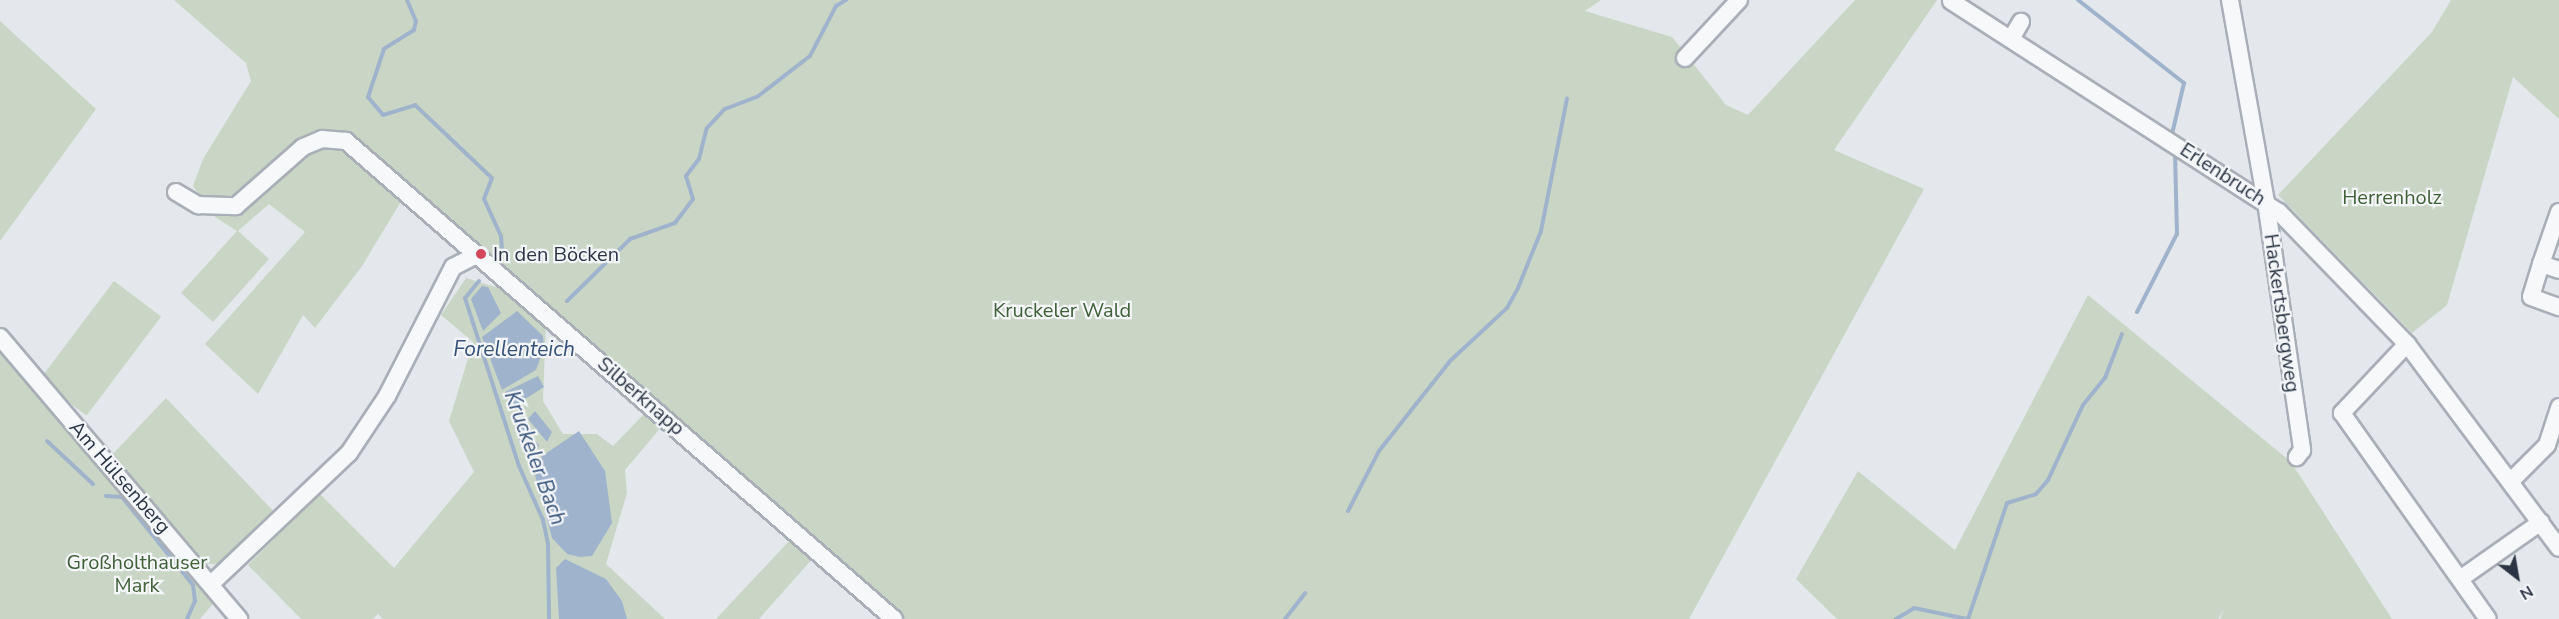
<!DOCTYPE html>
<html>
<head>
<meta charset="utf-8">
<style>
  body { margin:0 }
  #map { position:relative; width:2559px; height:619px; overflow:hidden; background:#e4e7ec; font-family:"Nunito Sans",sans-serif }
  div>[style] { position:absolute }
  .green>* { inset:0; background:#c9d6c5; transform-origin:0 0 }
  .water>* { inset:0; background:#9fb4cc }
  .stream>* { height:4px; margin:-2px; padding:0 2px; transform-origin:2px; border-radius:2px; background:#9fb4cc }
  .roads { filter:drop-shadow(2px 0 #a9aeb7) drop-shadow(-2px 0 #a9aeb7) drop-shadow(0 2px #a9aeb7) drop-shadow(0 -2px #a9aeb7) }
  .minor>* { height:16px; margin:-8px; padding:0 8px; transform-origin:8px; border-radius:8px; background:#f7f8fa }
  .dots>* { width:16px; height:16px; translate:-50% -50%; box-sizing:border-box; border:3px solid #f4f6f9; border-radius:50% }
  span { translate:-50% -50%; white-space:nowrap; text-align:center; line-height:1.15; -webkit-text-stroke:4.5px #f4f6f9; paint-order:stroke }
  .street-label { font-size:20px; color:#2b3445 }
  .park-label { font-size:20px; color:#3f6138 }
  .poi-label { font-size:20px; color:#2b3445 }
  .left { translate:0 -50%; text-align:left }
  .water-label { font-size:21px; color:#34527a; font-style:italic }
  .north { position:absolute; left:2487px; top:547px; width:60px; height:60px; -webkit-text-stroke:4px #f4f6f9; paint-order:stroke; rotate:149deg; font-size:16px; font-weight:700; line-height:24px; text-align:center; color:#2b3445 }
  .north::after { content:''; display:block; margin:auto; width:21px; height:27px; background:#2b3445; clip-path:polygon(50% 0,100% 100%,50% 72%,0 100%) }
</style>
</head>
<body>
<div id="map">
  <div class="green">
    <i style="clip-path:polygon(174px 0,1601px 0,1585px 11px,1672px 37px,1726px 105px,1748px 115px,1855px 0,1937px 0,1834px 150px,1924px 189px,1689px 619px,904px 619px,408px 190px,362px 266px,315px 328px,303px 315px,258px 394px,205px 344px,305px 232px,269px 204px,238px 231px,269px 259px,213px 322px,181px 293px,237px 231px,215px 217px,193px 186px,203px 159px,251px 81px,246px 63px)"></i>
    <i style="clip-path:polygon(2451px 0,2559px 0,2559px 119px,2513px 77px,2447px 305px,2412px 333px,2278px 195px,2432px 32px)"></i>
    <i style="clip-path:polygon(0 21px,96px 109px,0 241px)"></i>
    <i style="clip-path:polygon(466px 278px,499px 288px,546px 323px,543px 401px,563px 434px,597px 434px,613px 446px,644px 414px,663px 425px,625px 470px,627px 493px,606px 564px,665px 619px,383px 619px,378px 614px,373px 619px,301px 619px,248px 565px,320px 494px,394px 568px,474px 472px,449px 421px,473px 342px,441px 315px)"></i>
    <i style="left:114px;top:281px;width:59px;height:124px;rotate:37deg"></i>
    <i style="clip-path:polygon(2088px 295px,2291px 462px,2392px 619px,2220px 619px,2224px 609px,2218px 619px,1837px 619px,1796px 579px,1858px 471px,1955px 550px)"></i>
    <i style="clip-path:polygon(0 345px,216px 600px,200px 619px,0 619px)"></i>
    <i style="clip-path:polygon(166px 398px,278px 516px,221px 565px,203px 563px,109px 458px)"></i>
    <i style="clip-path:polygon(790px 540px,814px 557px,759px 619px,716px 619px)"></i>
  </div>
  <div class="water">
    <i style="clip-path:polygon(482px 286px,488px 287px,501px 313px,483px 331px,471px 299px)"></i>
    <i style="clip-path:polygon(517px 311px,543px 336px,544px 348px,536px 370px,502px 390px,482px 337px)"></i>
    <i style="clip-path:polygon(538px 376px,544px 387px,516px 405px,505px 397px,505px 392px)"></i>
    <i style="clip-path:polygon(535px 411px,552px 432px,547px 442px,528px 419px)"></i>
    <i style="clip-path:polygon(518px 419px,539px 445px,534px 456px,527px 456px,519px 442px)"></i>
    <i style="clip-path:polygon(579px 431px,605px 471px,612px 523px,592px 556px,580px 557px,567px 554px,552px 538px,534px 471px,542px 456px)"></i>
    <i style="clip-path:polygon(565px 559px,606px 579px,622px 601px,627px 619px,559px 619px,556px 568px)"></i>
  </div>
  <div class="stream">
    <i style="left:407px;top:0;width:23px;rotate:67deg"></i>
    <i style="left:416px;top:21px;width:9px;rotate:103deg"></i>
    <i style="left:414px;top:30px;width:36px;rotate:148deg"></i>
    <i style="left:384px;top:49px;width:51px;rotate:108.4deg"></i>
    <i style="left:368px;top:97px;width:23px;rotate:50deg"></i>
    <i style="left:383px;top:115px;width:34px;rotate:-17deg"></i>
    <i style="left:415px;top:105px;width:106px;rotate:43.5deg"></i>
    <i style="left:492px;top:178px;width:22px;rotate:111deg"></i>
    <i style="left:484px;top:199px;width:41px;rotate:65.3deg"></i>
    <i style="left:501px;top:236px;width:15px;rotate:86deg"></i>
    <i style="left:502px;top:251px;width:9px;rotate:148deg"></i>
    <i style="left:2078px;top:0;width:135px;rotate:38.1deg"></i>
    <i style="left:2184px;top:83px;width:52px;rotate:103.2deg"></i>
    <i style="left:479px;top:281px;width:22px;rotate:129deg"></i>
    <i style="left:465px;top:298px;width:176px;rotate:72.2deg"></i>
    <i style="left:519px;top:466px;width:59px;rotate:66deg"></i>
    <i style="left:543px;top:520px;width:24px;rotate:78deg"></i>
    <i style="left:548px;top:543px;width:76px;rotate:89.2deg"></i>
    <i style="left:567px;top:301px;width:88px;rotate:-44.5deg"></i>
    <i style="left:630px;top:239px;width:48px;rotate:-19.6deg"></i>
    <i style="left:675px;top:223px;width:30px;rotate:-53deg"></i>
    <i style="left:693px;top:199px;width:24px;rotate:-107deg"></i>
    <i style="left:686px;top:176px;width:21px;rotate:-53deg"></i>
    <i style="left:699px;top:159px;width:32px;rotate:-76deg"></i>
    <i style="left:707px;top:128px;width:26px;rotate:-47deg"></i>
    <i style="left:725px;top:109px;width:34px;rotate:-21deg"></i>
    <i style="left:757px;top:97px;width:67px;rotate:-37.7deg"></i>
    <i style="left:810px;top:56px;width:56px;rotate:-62.5deg"></i>
    <i style="left:836px;top:6px;width:12px;rotate:-31deg"></i>
    <i style="left:2137px;top:312px;width:88px;rotate:-62.9deg"></i>
    <i style="left:2177px;top:234px;width:80px;rotate:-91.4deg"></i>
    <i style="left:47px;top:441px;width:63px;rotate:43.1deg"></i>
    <i style="left:106px;top:496px;width:16px;rotate:4deg"></i>
    <i style="left:122px;top:497px;width:113px;rotate:51.1deg"></i>
    <i style="left:193px;top:585px;width:16px;rotate:83deg"></i>
    <i style="left:195px;top:601px;width:20px;rotate:114deg"></i>
    <i style="left:1348px;top:511px;width:68px;rotate:-62.7deg"></i>
    <i style="left:1379px;top:451px;width:115px;rotate:-51.7deg"></i>
    <i style="left:1450px;top:361px;width:78px;rotate:-42.9deg"></i>
    <i style="left:1507px;top:308px;width:23px;rotate:-61deg"></i>
    <i style="left:1518px;top:288px;width:61px;rotate:-68deg"></i>
    <i style="left:1541px;top:231px;width:135px;rotate:-78.9deg"></i>
    <i style="left:1285px;top:619px;width:33px;rotate:-52deg"></i>
    <i style="left:1896px;top:619px;width:21px;rotate:-31deg"></i>
    <i style="left:1914px;top:608px;width:54px;rotate:11.7deg"></i>
    <i style="left:1968px;top:619px;width:122px;rotate:-71.4deg"></i>
    <i style="left:2007px;top:503px;width:30px;rotate:-17deg"></i>
    <i style="left:2036px;top:494px;width:18px;rotate:-49deg"></i>
    <i style="left:2048px;top:480px;width:83px;rotate:-65deg"></i>
    <i style="left:2083px;top:405px;width:35px;rotate:-51deg"></i>
    <i style="left:2105px;top:378px;width:47px;rotate:-68.9deg"></i>
  </div>
  <div class="roads">
    <div class="minor">
      <i style="left:2230px;top:0;width:205px;rotate:79.9deg"></i>
      <i style="left:2266px;top:202px;width:251px;rotate:81.7deg"></i>
      <i style="left:2302px;top:450px;width:9px;rotate:126deg"></i>
      <i style="left:1951px;top:1px;width:390px;rotate:32.8deg"></i>
      <i style="left:2279px;top:212px;width:184px;rotate:45.9deg"></i>
      <i style="left:2407px;top:344px;width:254px;rotate:53.3deg"></i>
      <i style="left:2011px;top:39px;width:20px;rotate:-60deg"></i>
      <i style="left:1685px;top:58px;width:79px;rotate:-47deg"></i>
      <i style="left:176px;top:192px;width:26px;rotate:31deg"></i>
      <i style="left:198px;top:205px;width:38px;rotate:2deg"></i>
      <i style="left:236px;top:206px;width:89px;rotate:-41.4deg"></i>
      <i style="left:303px;top:147px;width:21px;rotate:-23deg"></i>
      <i style="left:322px;top:139px;width:24px;rotate:5deg"></i>
      <i style="left:346px;top:141px;width:727px;rotate:41.1deg"></i>
      <i style="left:2559px;top:212px;width:55px;rotate:109.1deg"></i>
      <i style="left:2541px;top:264px;width:19px;rotate:18deg"></i>
      <i style="left:2541px;top:264px;width:34px;rotate:107deg"></i>
      <i style="left:2531px;top:297px;width:30px;rotate:20deg"></i>
      <i style="left:0;top:337px;width:370px;rotate:49.7deg"></i>
      <i style="left:2407px;top:344px;width:95px;rotate:133.3deg"></i>
      <i style="left:2342px;top:413px;width:252px;rotate:54.7deg"></i>
      <i style="left:2513px;top:479px;width:48px;rotate:-45deg"></i>
      <i style="left:2547px;top:445px;width:40px;rotate:-72deg"></i>
      <i style="left:2460px;top:579px;width:99px;rotate:-35.1deg"></i>
      <i style="left:212px;top:583px;width:189px;rotate:-43.5deg"></i>
      <i style="left:349px;top:453px;width:69px;rotate:-56.3deg"></i>
      <i style="left:387px;top:396px;width:145px;rotate:-62.9deg"></i>
      <i style="left:453px;top:267px;width:25px;rotate:-27deg"></i>
    </div>
  </div>
  <div class="dots">
    <i style="left:481px;top:254px;background:#d1495b"></i>
  </div>
  <div class="street-label">
    <span style="left:2223px;top:174px;rotate:33deg">Erlenbruch</span>
    <span style="left:2282px;top:313px;rotate:82deg">Hackertsbergweg</span>
    <span style="left:641px;top:396px;rotate:41deg">Silberknapp</span>
    <span style="left:120px;top:477px;rotate:49deg">Am Hülsenberg</span>
  </div>
  <div class="park-label">
    <span style="left:2392px;top:197px">Herrenholz</span>
    <span style="left:1062px;top:310px">Kruckeler Wald</span>
    <span style="left:137px;top:574px">Großholthauser<br>Mark</span>
  </div>
  <div class="poi-label">
    <span class="left" style="left:493px;top:254px">In den Böcken</span>
  </div>
  <div class="water-label">
    <span style="left:514px;top:349px">Forellenteich</span>
    <span style="left:535px;top:458px;rotate:70deg">Kruckeler Bach</span>
  </div>
  <div class="north">N</div>
</div>
</body>
</html>
